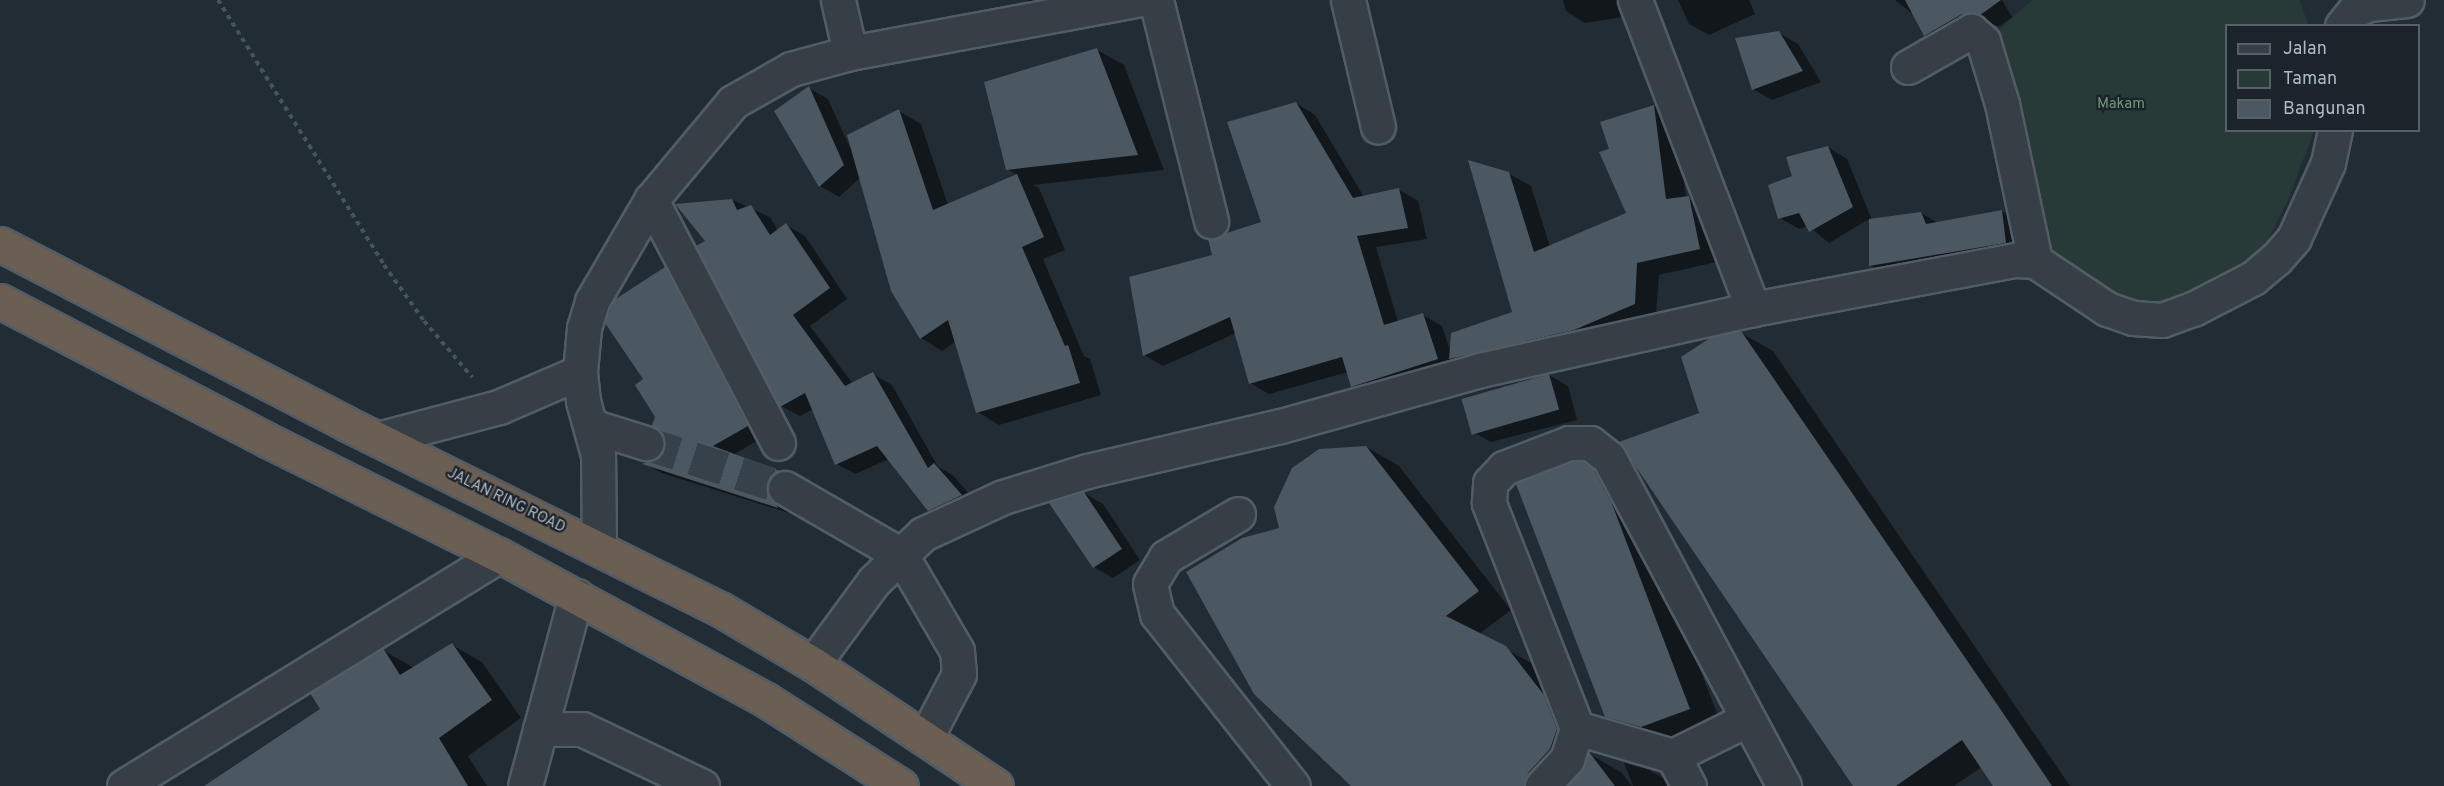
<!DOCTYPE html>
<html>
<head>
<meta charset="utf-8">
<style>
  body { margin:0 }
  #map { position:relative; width:2444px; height:786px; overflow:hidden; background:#222c35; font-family:Overpass,sans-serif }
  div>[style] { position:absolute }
  .green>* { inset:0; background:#273a38 }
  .shadow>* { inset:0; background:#0007 }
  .building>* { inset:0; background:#4b5761; transform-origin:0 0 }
  .minor-tunnel>* { height:33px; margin-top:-16.5px; transform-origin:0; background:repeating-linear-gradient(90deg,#37414a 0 33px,transparent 0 49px) }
  .path>* { height:4px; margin-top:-2px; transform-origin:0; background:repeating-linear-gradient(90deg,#455 0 4.5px,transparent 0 9px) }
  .roads { filter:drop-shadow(2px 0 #535c64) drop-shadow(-2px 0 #535c64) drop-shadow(0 2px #535c64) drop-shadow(0 -2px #535c64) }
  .minor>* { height:33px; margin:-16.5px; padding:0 16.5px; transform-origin:16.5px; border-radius:16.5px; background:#363e46 }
  .highway>* { height:33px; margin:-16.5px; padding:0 16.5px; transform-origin:16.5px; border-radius:16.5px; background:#6b5f53 }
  span { translate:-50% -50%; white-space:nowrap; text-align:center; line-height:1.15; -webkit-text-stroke:4.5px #1b232b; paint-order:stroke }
  .park-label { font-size:15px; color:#719676 }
  .street-label { font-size:15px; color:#b0b9c3 }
  .legend { position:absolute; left:2225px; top:24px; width:195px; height:108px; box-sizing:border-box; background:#1b232b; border:2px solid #575f68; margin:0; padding:8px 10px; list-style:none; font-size:18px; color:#b0b9c3 }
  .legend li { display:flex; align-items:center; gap:12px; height:30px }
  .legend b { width:30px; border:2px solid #575f68 }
</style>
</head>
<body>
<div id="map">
  <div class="green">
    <i style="clip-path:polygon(2032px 0,2300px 0,2308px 25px,2226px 26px,2226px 130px,2314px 131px,2287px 202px,2266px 244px,2232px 274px,2188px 298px,2152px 307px,2115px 300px,2049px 253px,1996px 33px)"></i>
  </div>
  <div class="shadow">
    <i style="clip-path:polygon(1027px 0,1095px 0,1047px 12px)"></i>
    <i style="clip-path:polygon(1563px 0,1630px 0,1635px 15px,1585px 23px,1566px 11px)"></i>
    <i style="clip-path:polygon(1678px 0,1749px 0,1755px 14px,1709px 35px,1689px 24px)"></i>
    <i style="clip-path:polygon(1895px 0,2002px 0,2012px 17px,2000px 26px,1982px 25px,1944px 46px,1925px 35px,1914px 15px)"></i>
    <i style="clip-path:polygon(1779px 33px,1798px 44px,1821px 82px,1772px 100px,1753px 89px)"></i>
    <i style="clip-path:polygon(1097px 50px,1124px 65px,1164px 170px,1033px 185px,1039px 188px,1065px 250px,1043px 259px,1084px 356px,1090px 359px,1101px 395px,999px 425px,978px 412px,956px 341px,942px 351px,921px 338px,860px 178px,839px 197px,820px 186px,809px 88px,828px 99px,850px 148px,899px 111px,921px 124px,948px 205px,1018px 175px,1007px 169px)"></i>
    <i style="clip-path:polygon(1296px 103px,1315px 115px,1364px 197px,1399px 190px,1418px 201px,1427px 239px,1376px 247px,1398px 322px,1423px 315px,1442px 326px,1451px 353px,1514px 313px,1508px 173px,1531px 186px,1550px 247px,1628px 214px,1611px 150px,1654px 106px,1676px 119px,1686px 198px,1711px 210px,1721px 261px,1659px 275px,1656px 316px,1473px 371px,1453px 359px,1456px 370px,1371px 397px,1352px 386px,1348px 372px,1269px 394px,1250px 383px,1236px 333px,1163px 366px,1144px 355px,1214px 256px,1263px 222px)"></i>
    <i style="clip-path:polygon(1828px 147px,1847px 159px,1872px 220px,1921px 213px,1938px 223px,2002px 211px,2021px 222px,2025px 253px,1889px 276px,1870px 265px,1871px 218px,1829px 243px,1808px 226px,1799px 229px,1780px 218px,1793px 177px)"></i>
    <i style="clip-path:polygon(732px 200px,770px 217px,778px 231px,786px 225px,805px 236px,847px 299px,810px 326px,853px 384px,873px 374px,892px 385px,938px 467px,953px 475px,979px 506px,948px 521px,929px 510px,889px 459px,855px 474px,837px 464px,813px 409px,800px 416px,781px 406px,708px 241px)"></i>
    <i style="clip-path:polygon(665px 269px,683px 279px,765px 436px,733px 455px,796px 482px,784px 498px,792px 514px,662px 473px,645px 464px,660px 457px,666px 438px,645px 380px)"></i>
    <i style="clip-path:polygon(1741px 333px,1773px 351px,2070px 786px,1995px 786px,1982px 767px,1954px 786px,1855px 786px,1701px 413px)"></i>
    <i style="clip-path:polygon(1549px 375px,1568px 386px,1577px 420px,1491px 442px,1471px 431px)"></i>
    <i style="clip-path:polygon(1366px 447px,1399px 466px,1511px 610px,1479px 634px,1538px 667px,1589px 748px,1588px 753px,1622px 773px,1632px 786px,1354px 786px,1281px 529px)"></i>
    <i style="clip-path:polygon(1583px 463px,1616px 482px,1645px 524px,1722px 727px,1675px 745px,1639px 735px,1606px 716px)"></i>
    <i style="clip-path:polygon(1084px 493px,1103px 504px,1140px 560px,1113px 578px,1094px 567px,1051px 503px)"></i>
    <i style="clip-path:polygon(452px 645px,482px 662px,521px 718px,468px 756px,487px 786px,207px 786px,322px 710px,383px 650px,414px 668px)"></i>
    <i style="clip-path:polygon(1624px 763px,1649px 770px,1677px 786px,1633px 786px)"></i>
  </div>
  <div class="building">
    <i style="clip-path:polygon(1905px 0,2001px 0,1980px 15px,1962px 14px,1924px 36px)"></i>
    <i style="clip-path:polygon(1779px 31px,1803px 71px,1752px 90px,1735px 38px)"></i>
    <i style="clip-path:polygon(1097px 48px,1138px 155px,1006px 170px,984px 82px)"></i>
    <i style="clip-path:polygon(809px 86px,844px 165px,819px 187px,774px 111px)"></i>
    <i style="clip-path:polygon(1296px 102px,1353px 198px,1399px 188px,1408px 228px,1357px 236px,1384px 325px,1423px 313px,1438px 359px,1351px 387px,1342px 357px,1249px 384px,1230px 317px,1143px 356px,1129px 277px,1212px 255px,1208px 239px,1261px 222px,1227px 122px)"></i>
    <i style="clip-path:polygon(1654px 105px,1666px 199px,1689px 196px,1700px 249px,1637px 263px,1635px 304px,1574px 330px,1449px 359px,1451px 333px,1512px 312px,1468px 160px,1509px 172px,1534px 252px,1626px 213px,1599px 152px,1609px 149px,1600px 122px)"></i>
    <i style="clip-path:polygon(899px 109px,933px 210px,1017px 174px,1044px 237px,1022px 247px,1065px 346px,1068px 345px,1080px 383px,976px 413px,948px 320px,920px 339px,891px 291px,847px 135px)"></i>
    <i style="clip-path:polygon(1828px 146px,1853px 207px,1809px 232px,1799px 213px,1778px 219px,1768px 185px,1792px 176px,1786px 157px)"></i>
    <i style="clip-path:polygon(732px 199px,737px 210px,751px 205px,770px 235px,786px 223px,830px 288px,793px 315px,845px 386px,873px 372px,928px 468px,934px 463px,962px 495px,928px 511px,877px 446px,835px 465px,805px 393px,780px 407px,696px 246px,705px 241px,675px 204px)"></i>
    <i style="clip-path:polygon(2002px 210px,2006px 243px,1869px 266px,1869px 219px,1921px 212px,1926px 224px)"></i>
    <i style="clip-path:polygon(665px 267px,748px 426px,713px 446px,780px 471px,769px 478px,766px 487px,778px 508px,642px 464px,659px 456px,664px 438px,652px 425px,655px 417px,635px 385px,643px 379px,605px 323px,614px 300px)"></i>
    <i style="clip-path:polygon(1741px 331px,2003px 713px,2052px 786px,1993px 786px,1962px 740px,1896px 786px,1853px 786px,1619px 442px,1699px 413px,1681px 357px,1710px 338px)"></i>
    <i style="left:1549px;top:374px;width:37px;height:91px;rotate:74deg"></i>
    <i style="clip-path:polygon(1366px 446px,1479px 591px,1446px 616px,1506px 646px,1544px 695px,1557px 729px,1550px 749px,1528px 773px,1524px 786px,1351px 786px,1254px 694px,1186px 572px,1242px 538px,1279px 528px,1274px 507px,1292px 468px,1319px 449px)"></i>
    <i style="clip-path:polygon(1572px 462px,1583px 462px,1594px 470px,1612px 504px,1690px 709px,1641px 727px,1605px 717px,1516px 484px)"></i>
    <i style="clip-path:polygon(1084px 492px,1122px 549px,1093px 568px,1049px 503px)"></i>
    <i style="clip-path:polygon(452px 643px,492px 700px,439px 738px,468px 786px,204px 786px,320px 709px,310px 693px,383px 648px,400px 675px)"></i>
    <i style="clip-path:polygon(1589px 752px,1615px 786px,1568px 786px,1581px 771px)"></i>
  </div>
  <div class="minor-tunnel">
    <i style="left:646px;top:443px;width:146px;rotate:17.9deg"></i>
  </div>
  <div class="path">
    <i style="left:218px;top:0;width:313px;rotate:57.9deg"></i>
    <i style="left:384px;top:265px;width:69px;rotate:54.5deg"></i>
    <i style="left:424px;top:321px;width:74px;rotate:49.4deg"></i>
  </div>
  <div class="roads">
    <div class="minor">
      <i style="left:838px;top:0;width:54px;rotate:77.2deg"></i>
      <i style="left:1156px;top:0;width:228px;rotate:76deg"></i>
      <i style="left:1348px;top:0;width:130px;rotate:76.7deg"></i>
      <i style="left:1635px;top:0;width:331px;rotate:69.1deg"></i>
      <i style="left:2342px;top:26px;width:21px;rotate:-51deg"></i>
      <i style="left:2355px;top:10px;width:15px;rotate:-23deg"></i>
      <i style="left:2369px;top:4px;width:38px;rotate:-6deg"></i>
      <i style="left:1908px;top:67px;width:73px;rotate:-29.7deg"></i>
      <i style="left:1971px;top:31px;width:16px;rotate:40deg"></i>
      <i style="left:1983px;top:41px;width:66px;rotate:73.2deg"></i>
      <i style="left:2002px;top:104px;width:160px;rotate:78.1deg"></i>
      <i style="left:651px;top:200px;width:274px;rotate:62.4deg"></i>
      <i style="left:591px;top:426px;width:58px;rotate:17.2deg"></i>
      <i style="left:378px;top:439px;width:125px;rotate:-14.8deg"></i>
      <i style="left:499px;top:407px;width:88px;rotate:-23.4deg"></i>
      <i style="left:785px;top:488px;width:134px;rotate:30deg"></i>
      <i style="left:901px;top:555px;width:111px;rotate:59.7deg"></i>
      <i style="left:957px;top:651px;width:23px;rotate:85deg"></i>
      <i style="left:959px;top:674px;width:71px;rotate:117.6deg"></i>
      <i style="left:1238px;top:514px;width:84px;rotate:149.2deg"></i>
      <i style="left:1166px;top:557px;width:31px;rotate:121deg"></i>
      <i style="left:1150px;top:584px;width:31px;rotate:77deg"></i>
      <i style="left:1157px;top:614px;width:219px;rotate:51.7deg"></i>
      <i style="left:599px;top:546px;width:91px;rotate:-90.6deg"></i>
      <i style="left:598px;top:455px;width:56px;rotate:-105.5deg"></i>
      <i style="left:583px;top:401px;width:29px;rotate:-96deg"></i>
      <i style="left:580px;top:372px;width:44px;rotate:-84.8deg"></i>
      <i style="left:584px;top:328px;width:28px;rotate:-73deg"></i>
      <i style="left:592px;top:301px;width:117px;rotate:-59.7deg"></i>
      <i style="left:651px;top:200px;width:128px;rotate:-50.1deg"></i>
      <i style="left:733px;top:102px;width:67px;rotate:-29.6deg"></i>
      <i style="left:791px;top:69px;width:61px;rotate:-15.2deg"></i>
      <i style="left:850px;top:53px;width:292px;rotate:-10.5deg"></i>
      <i style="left:813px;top:664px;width:103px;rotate:-53.7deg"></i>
      <i style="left:874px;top:581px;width:68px;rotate:-43.8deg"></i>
      <i style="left:923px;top:534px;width:88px;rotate:-24.8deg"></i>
      <i style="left:1003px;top:497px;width:88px;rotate:-17.2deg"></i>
      <i style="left:1087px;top:471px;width:199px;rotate:-13.1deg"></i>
      <i style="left:1281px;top:426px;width:207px;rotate:-15.7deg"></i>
      <i style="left:1480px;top:370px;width:280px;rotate:-12.6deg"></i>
      <i style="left:1753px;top:309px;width:267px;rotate:-10.6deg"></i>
      <i style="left:2015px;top:260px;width:20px;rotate:3deg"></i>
      <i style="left:2035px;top:261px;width:87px;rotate:33.7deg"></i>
      <i style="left:2107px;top:309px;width:28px;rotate:19deg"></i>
      <i style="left:2133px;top:318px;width:29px;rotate:4deg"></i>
      <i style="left:2162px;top:320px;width:33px;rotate:-20deg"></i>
      <i style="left:2193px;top:309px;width:68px;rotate:-27.3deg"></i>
      <i style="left:2253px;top:278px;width:30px;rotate:-40deg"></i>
      <i style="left:2276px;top:259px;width:28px;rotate:-49deg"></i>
      <i style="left:2294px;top:238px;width:82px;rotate:-65.6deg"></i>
      <i style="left:2328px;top:163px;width:34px;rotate:-78deg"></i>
      <i style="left:1577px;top:728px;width:100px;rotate:16.3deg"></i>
      <i style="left:1673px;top:756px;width:34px;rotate:62deg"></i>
      <i style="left:540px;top:729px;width:42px"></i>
      <i style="left:582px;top:729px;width:133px;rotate:25.4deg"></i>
      <i style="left:1673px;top:756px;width:81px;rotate:-26.3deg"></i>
      <i style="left:124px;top:786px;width:440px;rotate:-31.6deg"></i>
      <i style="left:525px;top:786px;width:197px;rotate:-75deg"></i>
      <i style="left:1542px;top:786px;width:37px;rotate:-47deg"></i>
      <i style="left:1567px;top:759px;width:33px;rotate:-72deg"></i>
      <i style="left:1577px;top:728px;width:242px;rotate:-111.4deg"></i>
      <i style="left:1489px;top:503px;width:20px;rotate:-87deg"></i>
      <i style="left:1490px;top:483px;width:21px;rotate:-47deg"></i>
      <i style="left:1504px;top:468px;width:70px;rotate:-21deg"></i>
      <i style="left:1569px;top:443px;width:21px"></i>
      <i style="left:1590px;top:443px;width:24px;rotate:38deg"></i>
      <i style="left:1609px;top:458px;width:372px;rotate:61.9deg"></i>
    </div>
    <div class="highway">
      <i style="left:0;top:244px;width:391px;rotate:27.4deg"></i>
      <i style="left:347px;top:424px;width:416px;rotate:26.4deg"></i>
      <i style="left:720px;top:609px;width:108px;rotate:30.6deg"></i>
      <i style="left:813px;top:664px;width:220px;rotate:33.7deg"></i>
      <i style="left:0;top:301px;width:301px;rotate:27.5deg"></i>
      <i style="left:267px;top:440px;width:259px;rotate:26.4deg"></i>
      <i style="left:499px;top:555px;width:304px;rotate:28.5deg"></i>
      <i style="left:766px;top:700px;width:160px;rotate:32.5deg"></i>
    </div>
  </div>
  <div class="park-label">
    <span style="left:2121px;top:105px">Makam</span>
  </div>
  <div class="street-label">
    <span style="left:506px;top:501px;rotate:26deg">JALAN RING ROAD</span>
  </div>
  <ul class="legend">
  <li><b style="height:8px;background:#363e46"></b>Jalan</li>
  <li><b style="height:16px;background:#273a38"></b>Taman</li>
  <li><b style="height:16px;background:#4b5761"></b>Bangunan</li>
  </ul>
</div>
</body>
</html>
